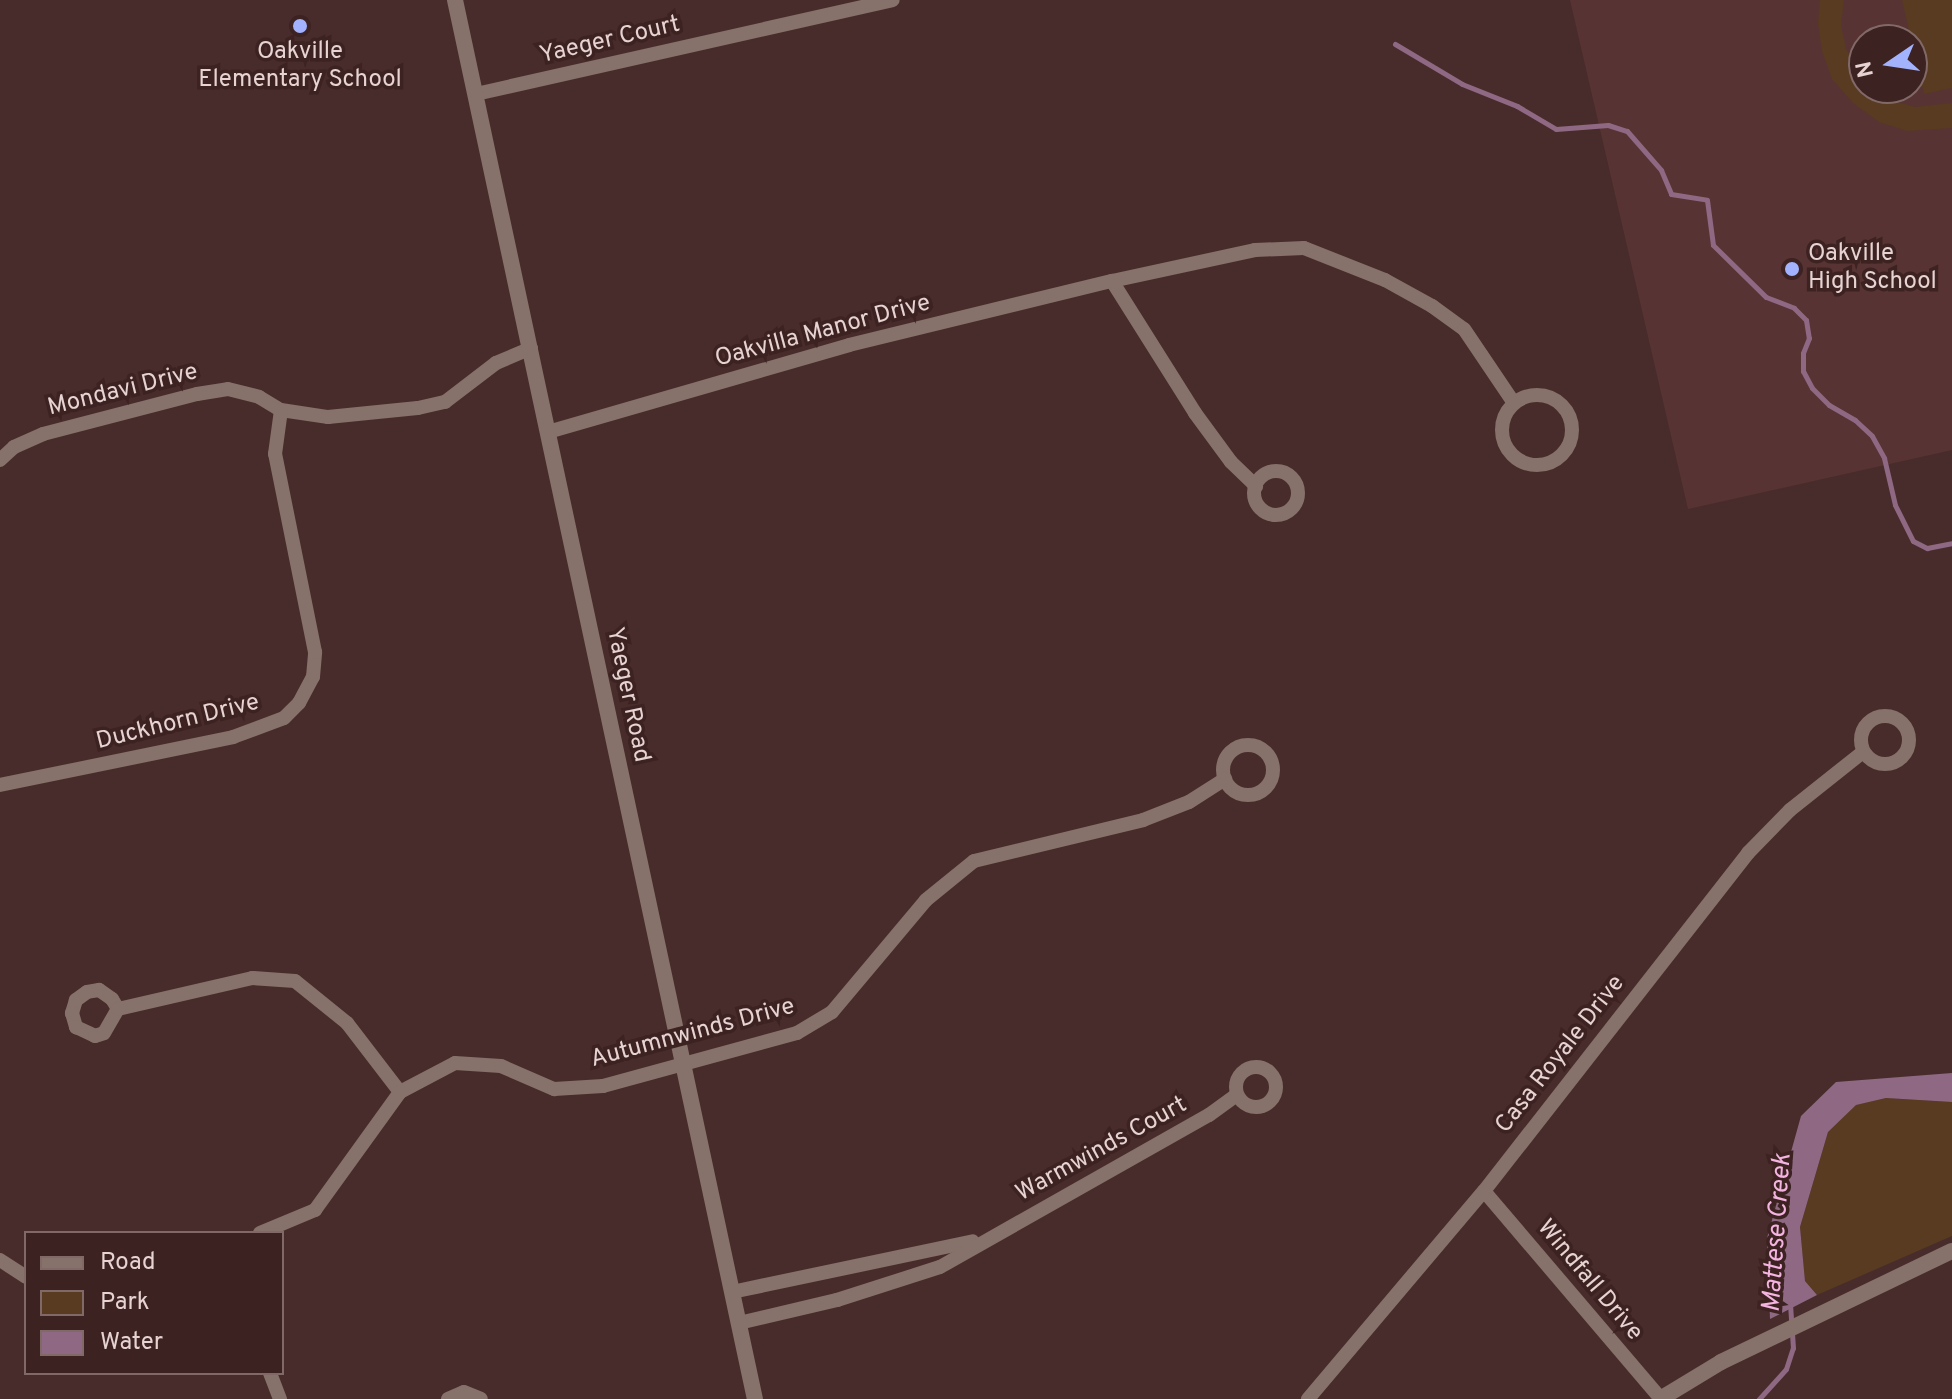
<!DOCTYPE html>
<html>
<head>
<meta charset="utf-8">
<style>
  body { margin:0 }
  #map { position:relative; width:1952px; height:1399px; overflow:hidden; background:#482c2b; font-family:Overpass,sans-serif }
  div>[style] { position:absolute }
  .built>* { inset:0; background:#583333 }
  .green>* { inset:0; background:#583b21 }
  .water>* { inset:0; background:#8f6883 }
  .stream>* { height:5px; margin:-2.5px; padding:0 2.5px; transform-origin:2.5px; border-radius:2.5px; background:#8f6883 }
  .minor>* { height:14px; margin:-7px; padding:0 7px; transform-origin:7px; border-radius:7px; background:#86726a }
  .minor>.ring { margin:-7px; padding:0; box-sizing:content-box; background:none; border:14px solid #86726a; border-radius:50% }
  .tertiary>* { height:16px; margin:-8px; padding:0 8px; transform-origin:8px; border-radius:8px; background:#86726a }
  .dots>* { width:22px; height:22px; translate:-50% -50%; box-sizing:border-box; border:4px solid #3d2222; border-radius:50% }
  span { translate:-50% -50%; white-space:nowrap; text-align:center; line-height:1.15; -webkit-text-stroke:7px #3d2222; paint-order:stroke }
  .street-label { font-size:24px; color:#e6d3d2 }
  .poi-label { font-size:24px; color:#e6d3d2 }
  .left { translate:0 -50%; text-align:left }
  .water-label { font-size:26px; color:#f3b4e0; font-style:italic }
  .legend { position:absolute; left:24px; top:1231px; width:260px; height:144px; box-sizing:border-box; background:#3d2222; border:2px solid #816968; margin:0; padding:10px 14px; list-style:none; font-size:24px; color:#e6d3d2 }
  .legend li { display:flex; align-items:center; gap:16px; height:40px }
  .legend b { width:40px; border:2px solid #816968 }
  .north { position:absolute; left:1848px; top:24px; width:80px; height:80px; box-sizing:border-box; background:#3d2222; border:2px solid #816968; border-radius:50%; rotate:257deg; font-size:22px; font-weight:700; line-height:32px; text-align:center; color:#e6d3d2 }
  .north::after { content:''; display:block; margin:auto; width:28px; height:36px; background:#a2b2fd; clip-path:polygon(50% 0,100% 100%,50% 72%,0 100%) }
</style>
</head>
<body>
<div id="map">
  <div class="built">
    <i style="clip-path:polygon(evenodd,1570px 0,1952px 0,1952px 450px,1688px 509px,1570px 0,1864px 40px,1912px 40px,1912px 88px,1864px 88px,1864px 40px)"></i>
  </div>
  <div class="green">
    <i style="clip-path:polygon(1820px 0,1844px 0,1841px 25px,1846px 49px,1864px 79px,1864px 88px,1873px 88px,1891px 100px,1915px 107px,1952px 103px,1952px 128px,1907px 131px,1879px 122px,1853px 103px,1832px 79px,1822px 51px,1818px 23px)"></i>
    <i style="clip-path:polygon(1902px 0,1952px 0,1952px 88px,1924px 94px)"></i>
    <i style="clip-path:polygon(1886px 1098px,1952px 1102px,1952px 1236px,1817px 1295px,1805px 1281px,1800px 1227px,1828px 1132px,1855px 1105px)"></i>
  </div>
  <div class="water">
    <i style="clip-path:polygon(1952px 1073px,1952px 1102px,1886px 1098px,1856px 1105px,1828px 1132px,1800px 1227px,1805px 1281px,1817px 1295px,1770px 1319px,1767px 1238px,1801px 1116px,1836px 1082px)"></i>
  </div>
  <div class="stream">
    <i style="left:1395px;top:44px;width:78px;rotate:30.8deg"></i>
    <i style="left:1462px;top:84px;width:59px;rotate:21.8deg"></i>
    <i style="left:1517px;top:106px;width:45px;rotate:30.5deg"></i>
    <i style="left:1556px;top:129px;width:52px;rotate:-4.4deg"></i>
    <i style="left:1608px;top:125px;width:20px;rotate:18deg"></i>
    <i style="left:1627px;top:131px;width:52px;rotate:48.9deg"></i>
    <i style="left:1661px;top:170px;width:26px;rotate:67deg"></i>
    <i style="left:1671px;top:194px;width:36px;rotate:9deg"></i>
    <i style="left:1707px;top:200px;width:45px;rotate:82.4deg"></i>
    <i style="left:1713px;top:245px;width:74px;rotate:44.5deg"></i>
    <i style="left:1766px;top:297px;width:30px;rotate:21deg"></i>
    <i style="left:1794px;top:308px;width:17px;rotate:45deg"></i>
    <i style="left:1806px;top:320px;width:18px;rotate:81deg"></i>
    <i style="left:1809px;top:338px;width:16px;rotate:112deg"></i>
    <i style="left:1803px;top:353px;width:18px;rotate:90deg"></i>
    <i style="left:1803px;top:371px;width:19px;rotate:62deg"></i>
    <i style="left:1812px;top:388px;width:24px;rotate:45deg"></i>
    <i style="left:1829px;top:405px;width:30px;rotate:30deg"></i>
    <i style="left:1855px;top:420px;width:23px;rotate:43deg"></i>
    <i style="left:1872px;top:436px;width:25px;rotate:61deg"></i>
    <i style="left:1884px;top:458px;width:48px;rotate:76.8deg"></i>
    <i style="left:1895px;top:505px;width:40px;rotate:63.4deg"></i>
    <i style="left:1913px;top:541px;width:16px;rotate:27deg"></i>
    <i style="left:1927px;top:548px;width:25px;rotate:-11deg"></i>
    <i style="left:1759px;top:1399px;width:40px;rotate:-48deg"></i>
    <i style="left:1786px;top:1369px;width:22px;rotate:-72deg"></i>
    <i style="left:1793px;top:1348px;width:44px;rotate:-93.9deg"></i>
  </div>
  <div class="minor">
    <i style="left:476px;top:94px;width:427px;rotate:-12.7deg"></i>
    <i style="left:1112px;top:281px;width:156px;rotate:57.8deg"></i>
    <i style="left:1195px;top:413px;width:61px;rotate:53.7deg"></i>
    <i style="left:1231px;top:462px;width:35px;rotate:44deg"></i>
    <i class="ring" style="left:1502px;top:395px;width:56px;height:56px"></i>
    <i style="left:548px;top:432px;width:313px;rotate:-16.1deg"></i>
    <i style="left:849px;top:345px;width:271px;rotate:-13.7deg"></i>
    <i style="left:1112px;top:281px;width:146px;rotate:-12.2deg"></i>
    <i style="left:1255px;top:250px;width:49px;rotate:-2.3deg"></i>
    <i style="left:1304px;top:248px;width:87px;rotate:21.6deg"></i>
    <i style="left:1385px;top:280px;width:54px;rotate:29deg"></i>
    <i style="left:1432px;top:306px;width:39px;rotate:36deg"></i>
    <i style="left:1464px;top:329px;width:89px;rotate:56deg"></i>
    <i style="left:0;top:460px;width:19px;rotate:-43deg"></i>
    <i style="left:14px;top:447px;width:32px;rotate:-24deg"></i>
    <i style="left:43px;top:434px;width:159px;rotate:-14.6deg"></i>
    <i style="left:197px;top:394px;width:31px;rotate:-9deg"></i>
    <i style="left:228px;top:389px;width:32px;rotate:14deg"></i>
    <i style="left:259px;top:397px;width:26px;rotate:31deg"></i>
    <i style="left:281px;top:410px;width:48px;rotate:8.5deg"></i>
    <i style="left:328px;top:417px;width:90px;rotate:-5.7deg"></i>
    <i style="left:418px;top:408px;width:28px;rotate:-13deg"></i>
    <i style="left:445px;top:402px;width:64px;rotate:-37.4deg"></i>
    <i style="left:496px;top:363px;width:38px;rotate:-23deg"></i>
    <i class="ring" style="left:1254px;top:471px;width:30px;height:30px"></i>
    <i class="ring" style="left:1861px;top:716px;width:34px;height:34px"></i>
    <i class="ring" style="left:1223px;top:745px;width:36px;height:36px"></i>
    <i style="left:0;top:785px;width:238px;rotate:-11.6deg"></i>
    <i style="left:233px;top:737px;width:54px;rotate:-20.4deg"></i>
    <i style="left:284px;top:718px;width:21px;rotate:-45deg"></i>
    <i style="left:299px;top:703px;width:30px;rotate:-62deg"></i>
    <i style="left:313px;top:677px;width:25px;rotate:-85deg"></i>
    <i style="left:315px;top:652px;width:202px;rotate:-101.4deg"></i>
    <i style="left:275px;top:454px;width:44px;rotate:-82.2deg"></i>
    <i style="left:118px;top:1009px;width:12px;rotate:-121deg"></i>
    <i style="left:112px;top:999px;width:16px;rotate:-145deg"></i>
    <i style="left:99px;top:990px;width:12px;rotate:171deg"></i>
    <i style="left:87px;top:992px;width:14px;rotate:144deg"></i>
    <i style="left:76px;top:1000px;width:14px;rotate:107deg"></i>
    <i style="left:72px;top:1013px;width:15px;rotate:74deg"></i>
    <i style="left:76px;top:1027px;width:21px;rotate:25deg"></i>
    <i style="left:95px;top:1036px;width:9px;rotate:-18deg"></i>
    <i style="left:104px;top:1033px;width:28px;rotate:-60deg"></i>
    <i style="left:118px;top:1009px;width:138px;rotate:-13deg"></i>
    <i style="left:252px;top:978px;width:43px;rotate:4deg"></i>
    <i style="left:295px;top:981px;width:67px;rotate:38.9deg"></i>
    <i style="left:347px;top:1023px;width:87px;rotate:52.5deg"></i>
    <i class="ring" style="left:1236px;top:1067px;width:26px;height:26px"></i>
    <i style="left:1484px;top:1191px;width:273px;rotate:49.6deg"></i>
    <i style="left:260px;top:1233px;width:60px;rotate:-22.7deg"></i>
    <i style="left:315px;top:1210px;width:145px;rotate:-54.2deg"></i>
    <i style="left:400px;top:1092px;width:62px;rotate:-27.8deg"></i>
    <i style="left:455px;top:1063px;width:46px;rotate:3.7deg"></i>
    <i style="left:501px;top:1066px;width:58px;rotate:23.5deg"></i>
    <i style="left:554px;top:1089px;width:49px;rotate:-3.5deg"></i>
    <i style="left:603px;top:1086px;width:201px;rotate:-15.3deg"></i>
    <i style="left:797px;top:1033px;width:41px;rotate:-31deg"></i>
    <i style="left:832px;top:1012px;width:146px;rotate:-50deg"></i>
    <i style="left:926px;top:900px;width:62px;rotate:-39.1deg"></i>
    <i style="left:974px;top:861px;width:174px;rotate:-13.6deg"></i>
    <i style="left:1143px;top:820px;width:49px;rotate:-21.4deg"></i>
    <i style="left:1189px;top:802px;width:43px;rotate:-32.6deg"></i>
    <i style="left:0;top:1260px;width:31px;rotate:33deg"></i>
    <i style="left:732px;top:1292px;width:246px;rotate:-11.9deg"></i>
    <i style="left:739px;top:1323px;width:101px;rotate:-13.2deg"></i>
    <i style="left:837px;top:1300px;width:108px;rotate:-17.8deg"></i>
    <i style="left:940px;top:1267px;width:309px;rotate:-29.5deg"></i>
    <i style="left:1209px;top:1115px;width:34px;rotate:-36deg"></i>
    <i style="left:270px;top:1373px;width:28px;rotate:69deg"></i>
    <i style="left:448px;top:1399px;width:17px;rotate:-24deg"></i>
    <i style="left:464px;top:1392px;width:18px;rotate:22deg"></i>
    <i style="left:1308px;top:1399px;width:272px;rotate:-49.8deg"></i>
    <i style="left:1484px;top:1191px;width:429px;rotate:-52deg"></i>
    <i style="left:1748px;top:853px;width:60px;rotate:-45.7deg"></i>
    <i style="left:1790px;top:810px;width:93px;rotate:-38.5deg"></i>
  </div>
  <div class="tertiary">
    <i style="left:455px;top:0;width:1431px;rotate:77.9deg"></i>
    <i style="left:1660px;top:1399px;width:71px;rotate:-31.2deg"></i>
    <i style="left:1721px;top:1362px;width:256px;rotate:-25.7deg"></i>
  </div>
  <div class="dots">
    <i style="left:300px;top:26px;background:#a2b2fd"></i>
    <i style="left:1792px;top:269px;background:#a2b2fd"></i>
  </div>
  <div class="street-label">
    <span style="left:610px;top:41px;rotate:-13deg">Yaeger Court</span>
    <span style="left:823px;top:332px;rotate:-15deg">Oakvilla Manor Drive</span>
    <span style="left:123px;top:391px;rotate:-14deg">Mondavi Drive</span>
    <span style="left:627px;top:695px;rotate:78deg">Yaeger Road</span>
    <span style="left:178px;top:723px;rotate:-14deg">Duckhorn Drive</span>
    <span style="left:693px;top:1034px;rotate:-15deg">Autumnwinds Drive</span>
    <span style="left:1561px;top:1055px;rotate:-52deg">Casa Royale Drive</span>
    <span style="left:1102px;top:1150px;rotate:-29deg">Warmwinds Court</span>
    <span style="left:1589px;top:1281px;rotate:50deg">Windfall Drive</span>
  </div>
  <div class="poi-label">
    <span style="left:300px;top:67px">Oakville<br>Elementary School</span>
    <span class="left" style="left:1808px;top:269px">Oakville<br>High School</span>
  </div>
  <div class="water-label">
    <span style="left:1778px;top:1233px;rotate:-86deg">Mattese Creek</span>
  </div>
  <ul class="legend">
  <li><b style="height:10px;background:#86726a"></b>Road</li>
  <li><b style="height:22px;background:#583b21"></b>Park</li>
  <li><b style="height:22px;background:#8f6883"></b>Water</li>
  </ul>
  <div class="north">N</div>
</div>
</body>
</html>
